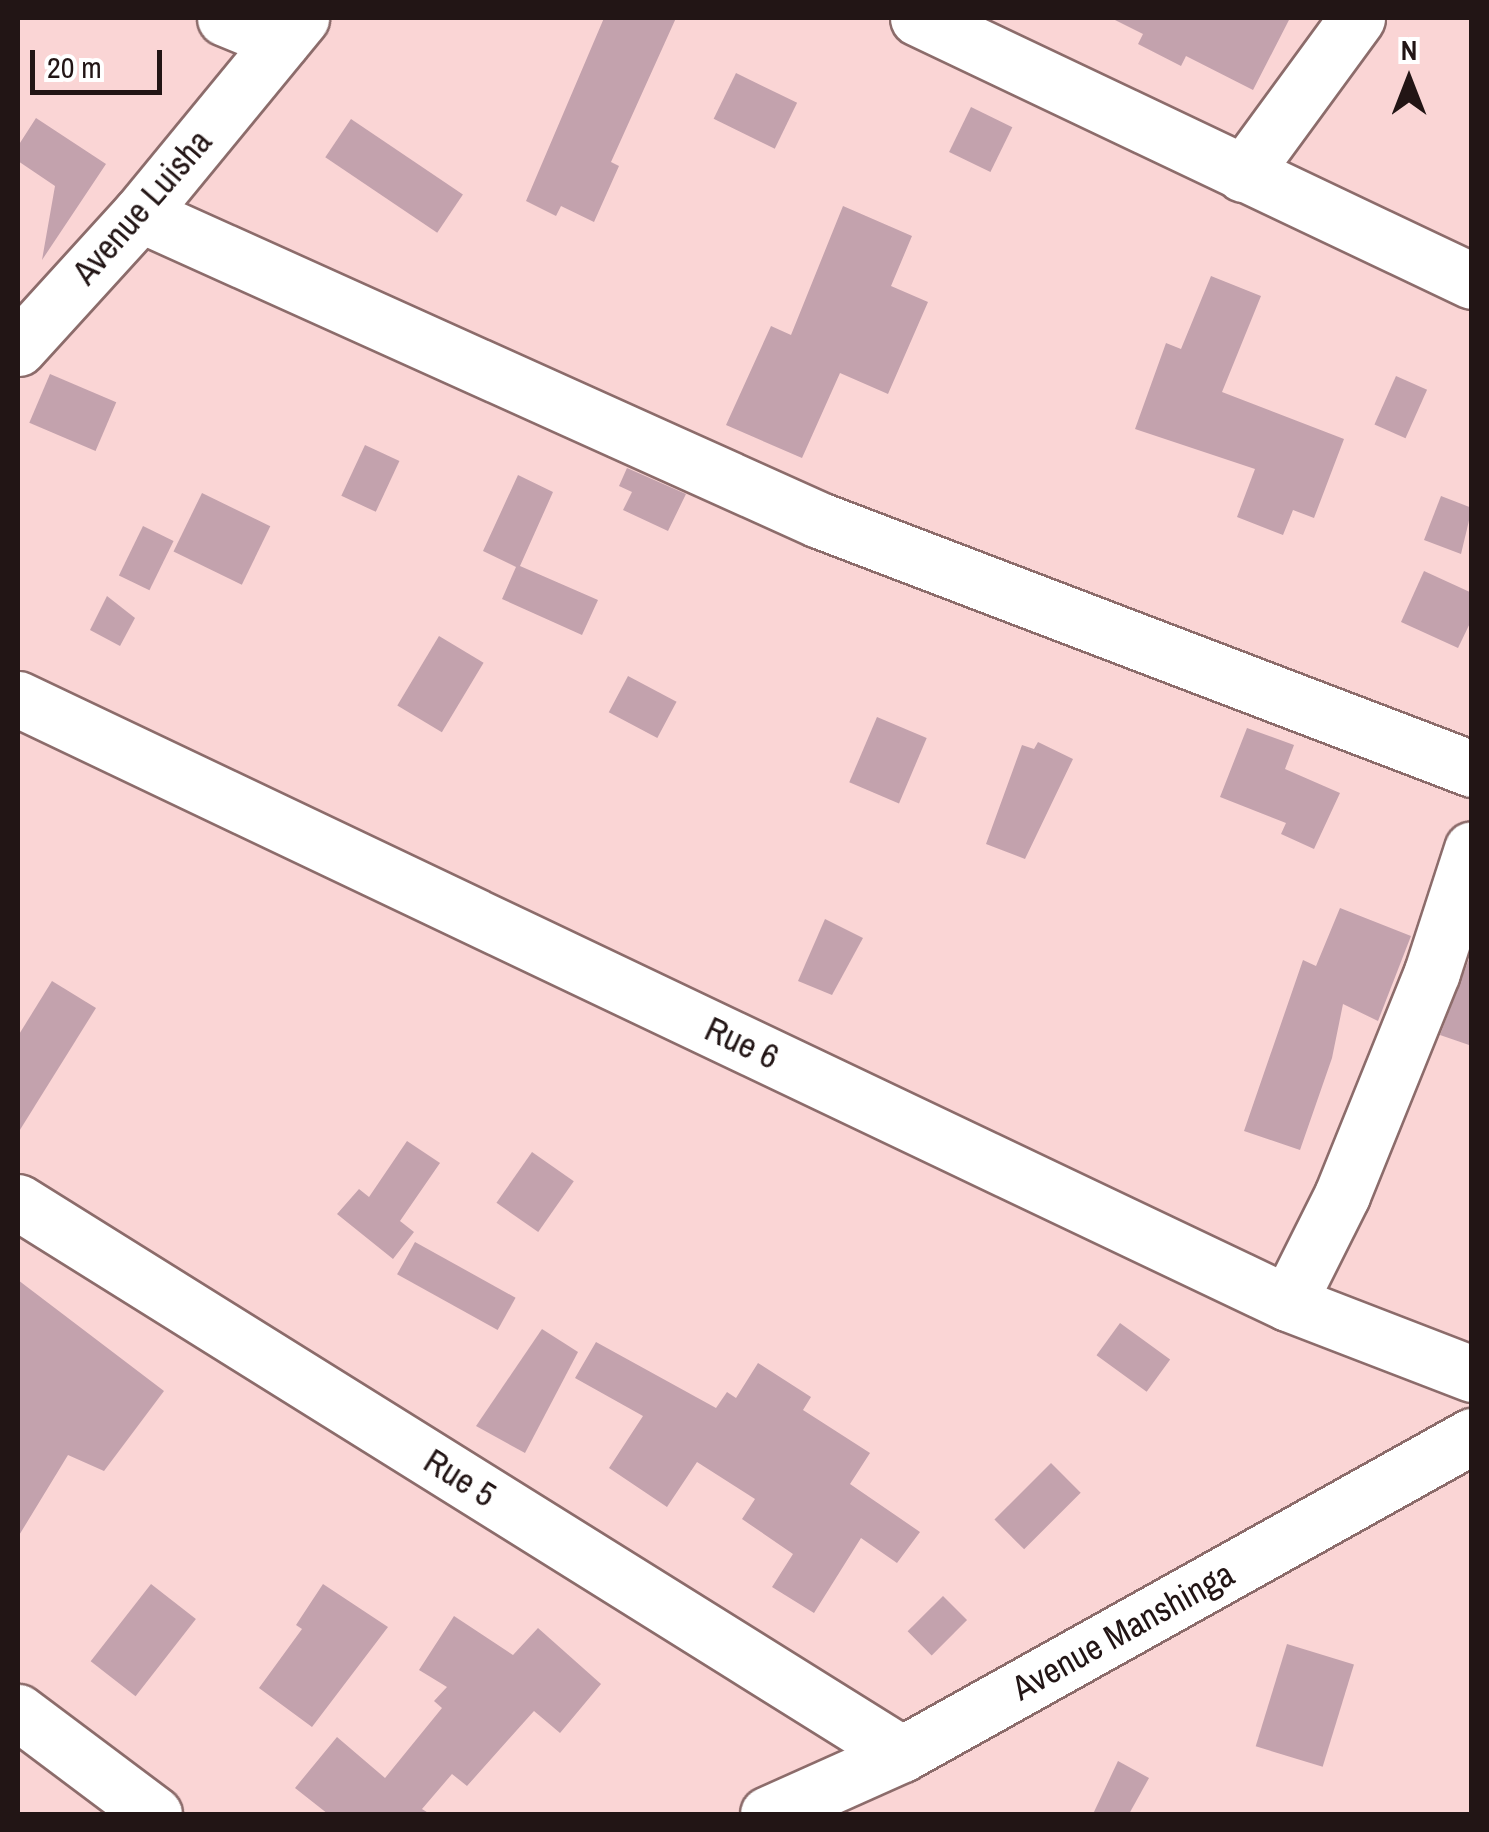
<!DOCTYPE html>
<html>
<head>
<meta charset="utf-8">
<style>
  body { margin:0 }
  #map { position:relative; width:1489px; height:1832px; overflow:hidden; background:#fad5d5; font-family:"Archivo Narrow",sans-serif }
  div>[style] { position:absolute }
  .building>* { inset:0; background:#c3a2ad; transform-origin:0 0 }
  .roads { filter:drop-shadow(2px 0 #8c6c6b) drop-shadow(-2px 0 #8c6c6b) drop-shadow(0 2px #8c6c6b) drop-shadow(0 -2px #8c6c6b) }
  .minor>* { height:55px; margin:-27.5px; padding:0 27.5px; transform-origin:27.5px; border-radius:27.5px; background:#fff }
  span { translate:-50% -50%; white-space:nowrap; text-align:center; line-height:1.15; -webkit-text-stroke:8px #fff; paint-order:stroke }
  .street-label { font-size:35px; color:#221515 }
  .frame { position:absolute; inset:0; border:20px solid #221515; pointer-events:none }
  .north { position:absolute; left:1359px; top:30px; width:100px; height:100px; -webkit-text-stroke:8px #fff; paint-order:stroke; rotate:0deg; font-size:28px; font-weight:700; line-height:40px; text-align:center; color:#221515 }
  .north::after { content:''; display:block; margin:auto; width:35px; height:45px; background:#221515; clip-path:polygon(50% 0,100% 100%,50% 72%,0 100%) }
  .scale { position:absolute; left:30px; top:50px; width:132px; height:45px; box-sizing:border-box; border:5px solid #221515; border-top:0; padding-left:12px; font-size:30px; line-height:35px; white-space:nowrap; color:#221515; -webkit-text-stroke:8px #fff; paint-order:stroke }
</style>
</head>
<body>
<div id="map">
  <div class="building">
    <i style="clip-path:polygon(604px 18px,676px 18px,611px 162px,619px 166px,594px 222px,561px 206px,556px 216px,526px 201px)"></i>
    <i style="clip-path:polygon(1111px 18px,1290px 18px,1253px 90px,1186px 56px,1181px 66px,1138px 44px,1143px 34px)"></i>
    <i style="left:736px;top:73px;width:68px;height:51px;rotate:26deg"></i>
    <i style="left:971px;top:107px;width:46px;height:50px;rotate:26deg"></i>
    <i style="clip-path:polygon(36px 118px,106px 164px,42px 260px,55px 186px,18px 161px,18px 146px)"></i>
    <i style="left:351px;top:119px;width:135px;height:46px;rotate:34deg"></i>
    <i style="clip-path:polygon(843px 206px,912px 236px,891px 286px,928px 302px,888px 394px,840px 373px,802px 458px,726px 425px,771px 326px,791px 335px)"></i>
    <i style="clip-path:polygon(1211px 276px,1261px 296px,1222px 392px,1344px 439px,1314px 518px,1293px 510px,1283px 535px,1237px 517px,1255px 469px,1135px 429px,1166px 343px,1181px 349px)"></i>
    <i style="left:50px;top:374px;width:72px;height:53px;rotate:23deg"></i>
    <i style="left:1396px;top:376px;width:34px;height:53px;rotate:24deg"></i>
    <i style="left:365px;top:445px;width:38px;height:56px;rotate:25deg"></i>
    <i style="clip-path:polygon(627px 468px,686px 494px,668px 531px,623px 510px,632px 492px,619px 486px)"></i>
    <i style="clip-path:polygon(518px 475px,553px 492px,520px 566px,598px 600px,582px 635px,502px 599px,516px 567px,483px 551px)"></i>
    <i style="left:202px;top:493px;width:76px;height:65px;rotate:26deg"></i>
    <i style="clip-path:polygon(1441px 496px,1472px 508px,1461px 554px,1424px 540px)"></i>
    <i style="left:143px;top:526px;width:34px;height:55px;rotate:26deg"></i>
    <i style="clip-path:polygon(1424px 571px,1472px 593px,1472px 619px,1458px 648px,1401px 622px)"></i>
    <i style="clip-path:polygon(107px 596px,135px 618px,120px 646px,90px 630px)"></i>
    <i style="left:439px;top:636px;width:52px;height:81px;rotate:31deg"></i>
    <i style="left:628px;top:676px;width:55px;height:41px;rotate:28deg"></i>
    <i style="left:877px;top:717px;width:54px;height:71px;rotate:23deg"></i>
    <i style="clip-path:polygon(1247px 728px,1294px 745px,1285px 769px,1340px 793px,1314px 849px,1281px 834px,1286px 823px,1220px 797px)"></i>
    <i style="clip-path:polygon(1038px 742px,1073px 759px,1025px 859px,986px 844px,1022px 745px,1034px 749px)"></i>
    <i style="clip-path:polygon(1340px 908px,1411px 936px,1378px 1021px,1343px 1004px,1332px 1058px,1300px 1150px,1244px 1131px,1303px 960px,1316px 966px)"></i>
    <i style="clip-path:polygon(825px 919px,863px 938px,832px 995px,798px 981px)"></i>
    <i style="clip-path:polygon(1469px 959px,1472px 960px,1472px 1046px,1440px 1035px)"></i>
    <i style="clip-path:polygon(52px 981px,96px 1008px,18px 1133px,18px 1036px)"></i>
    <i style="clip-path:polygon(407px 1141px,440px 1163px,400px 1221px,414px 1232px,393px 1259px,337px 1214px,359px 1189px,369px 1197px)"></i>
    <i style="left:532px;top:1152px;width:51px;height:62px;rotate:35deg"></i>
    <i style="left:415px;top:1242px;width:115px;height:37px;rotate:29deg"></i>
    <i style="clip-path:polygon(18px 1280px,164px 1391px,104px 1471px,68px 1455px,18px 1537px)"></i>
    <i style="left:1120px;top:1323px;width:62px;height:40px;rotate:36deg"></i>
    <i style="clip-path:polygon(542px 1329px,578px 1352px,525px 1453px,476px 1426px)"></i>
    <i style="clip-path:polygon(596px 1342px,716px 1408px,727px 1392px,736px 1398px,758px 1363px,811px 1397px,803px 1410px,870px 1453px,850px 1484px,920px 1532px,897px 1563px,861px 1538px,814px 1613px,772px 1587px,793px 1554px,742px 1519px,755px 1499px,697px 1462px,667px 1507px,609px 1468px,643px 1416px,575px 1378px)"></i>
    <i style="left:1051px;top:1463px;width:42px;height:80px;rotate:45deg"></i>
    <i style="left:151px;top:1584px;width:57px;height:98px;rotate:38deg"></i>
    <i style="clip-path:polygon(323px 1584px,388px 1627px,312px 1727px,259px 1688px,302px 1629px,296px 1625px)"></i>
    <i style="left:943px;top:1596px;width:34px;height:50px;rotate:45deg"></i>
    <i style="clip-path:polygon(454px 1616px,513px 1655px,538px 1628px,601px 1684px,560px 1733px,534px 1711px,467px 1786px,452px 1774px,422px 1809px,430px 1814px,328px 1814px,295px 1788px,337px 1737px,385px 1778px,442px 1708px,434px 1701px,447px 1687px,419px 1670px)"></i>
    <i style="left:1287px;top:1644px;width:70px;height:107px;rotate:17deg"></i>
    <i style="clip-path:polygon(1118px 1761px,1149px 1778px,1129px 1814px,1093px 1814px)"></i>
  </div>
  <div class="roads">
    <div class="minor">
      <i style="left:225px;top:18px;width:61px;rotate:22.3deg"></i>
      <i style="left:918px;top:18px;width:613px;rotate:25.4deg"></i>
      <i style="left:1243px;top:174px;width:193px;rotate:-53.8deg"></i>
      <i style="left:140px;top:214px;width:745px;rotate:24.26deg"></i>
      <i style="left:819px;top:520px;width:699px;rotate:20.87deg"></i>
      <i style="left:18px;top:348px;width:181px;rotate:-47.7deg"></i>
      <i style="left:140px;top:214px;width:254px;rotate:-50.6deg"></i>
      <i style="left:18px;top:699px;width:1406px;rotate:25.44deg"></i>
      <i style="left:1288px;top:1303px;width:197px;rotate:21.1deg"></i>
      <i style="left:18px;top:1202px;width:1042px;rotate:31.98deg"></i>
      <i style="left:1288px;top:1303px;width:121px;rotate:-63.4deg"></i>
      <i style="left:1342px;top:1195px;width:240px;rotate:-68deg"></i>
      <i style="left:1432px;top:972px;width:129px;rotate:-72deg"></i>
      <i style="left:18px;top:1712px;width:170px;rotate:36.9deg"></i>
      <i style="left:768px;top:1814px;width:147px;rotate:-24.1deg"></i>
      <i style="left:902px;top:1754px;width:653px;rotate:-29.16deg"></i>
    </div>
  </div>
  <div class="street-label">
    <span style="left:142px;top:207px;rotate:-49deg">Avenue Luisha</span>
    <span style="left:742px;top:1043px;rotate:25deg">Rue 6</span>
    <span style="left:460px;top:1478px;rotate:32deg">Rue 5</span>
    <span style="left:1123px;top:1631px;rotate:-29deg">Avenue Manshinga</span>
  </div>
  <div class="frame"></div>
  <div class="north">N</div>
  <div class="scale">20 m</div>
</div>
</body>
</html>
